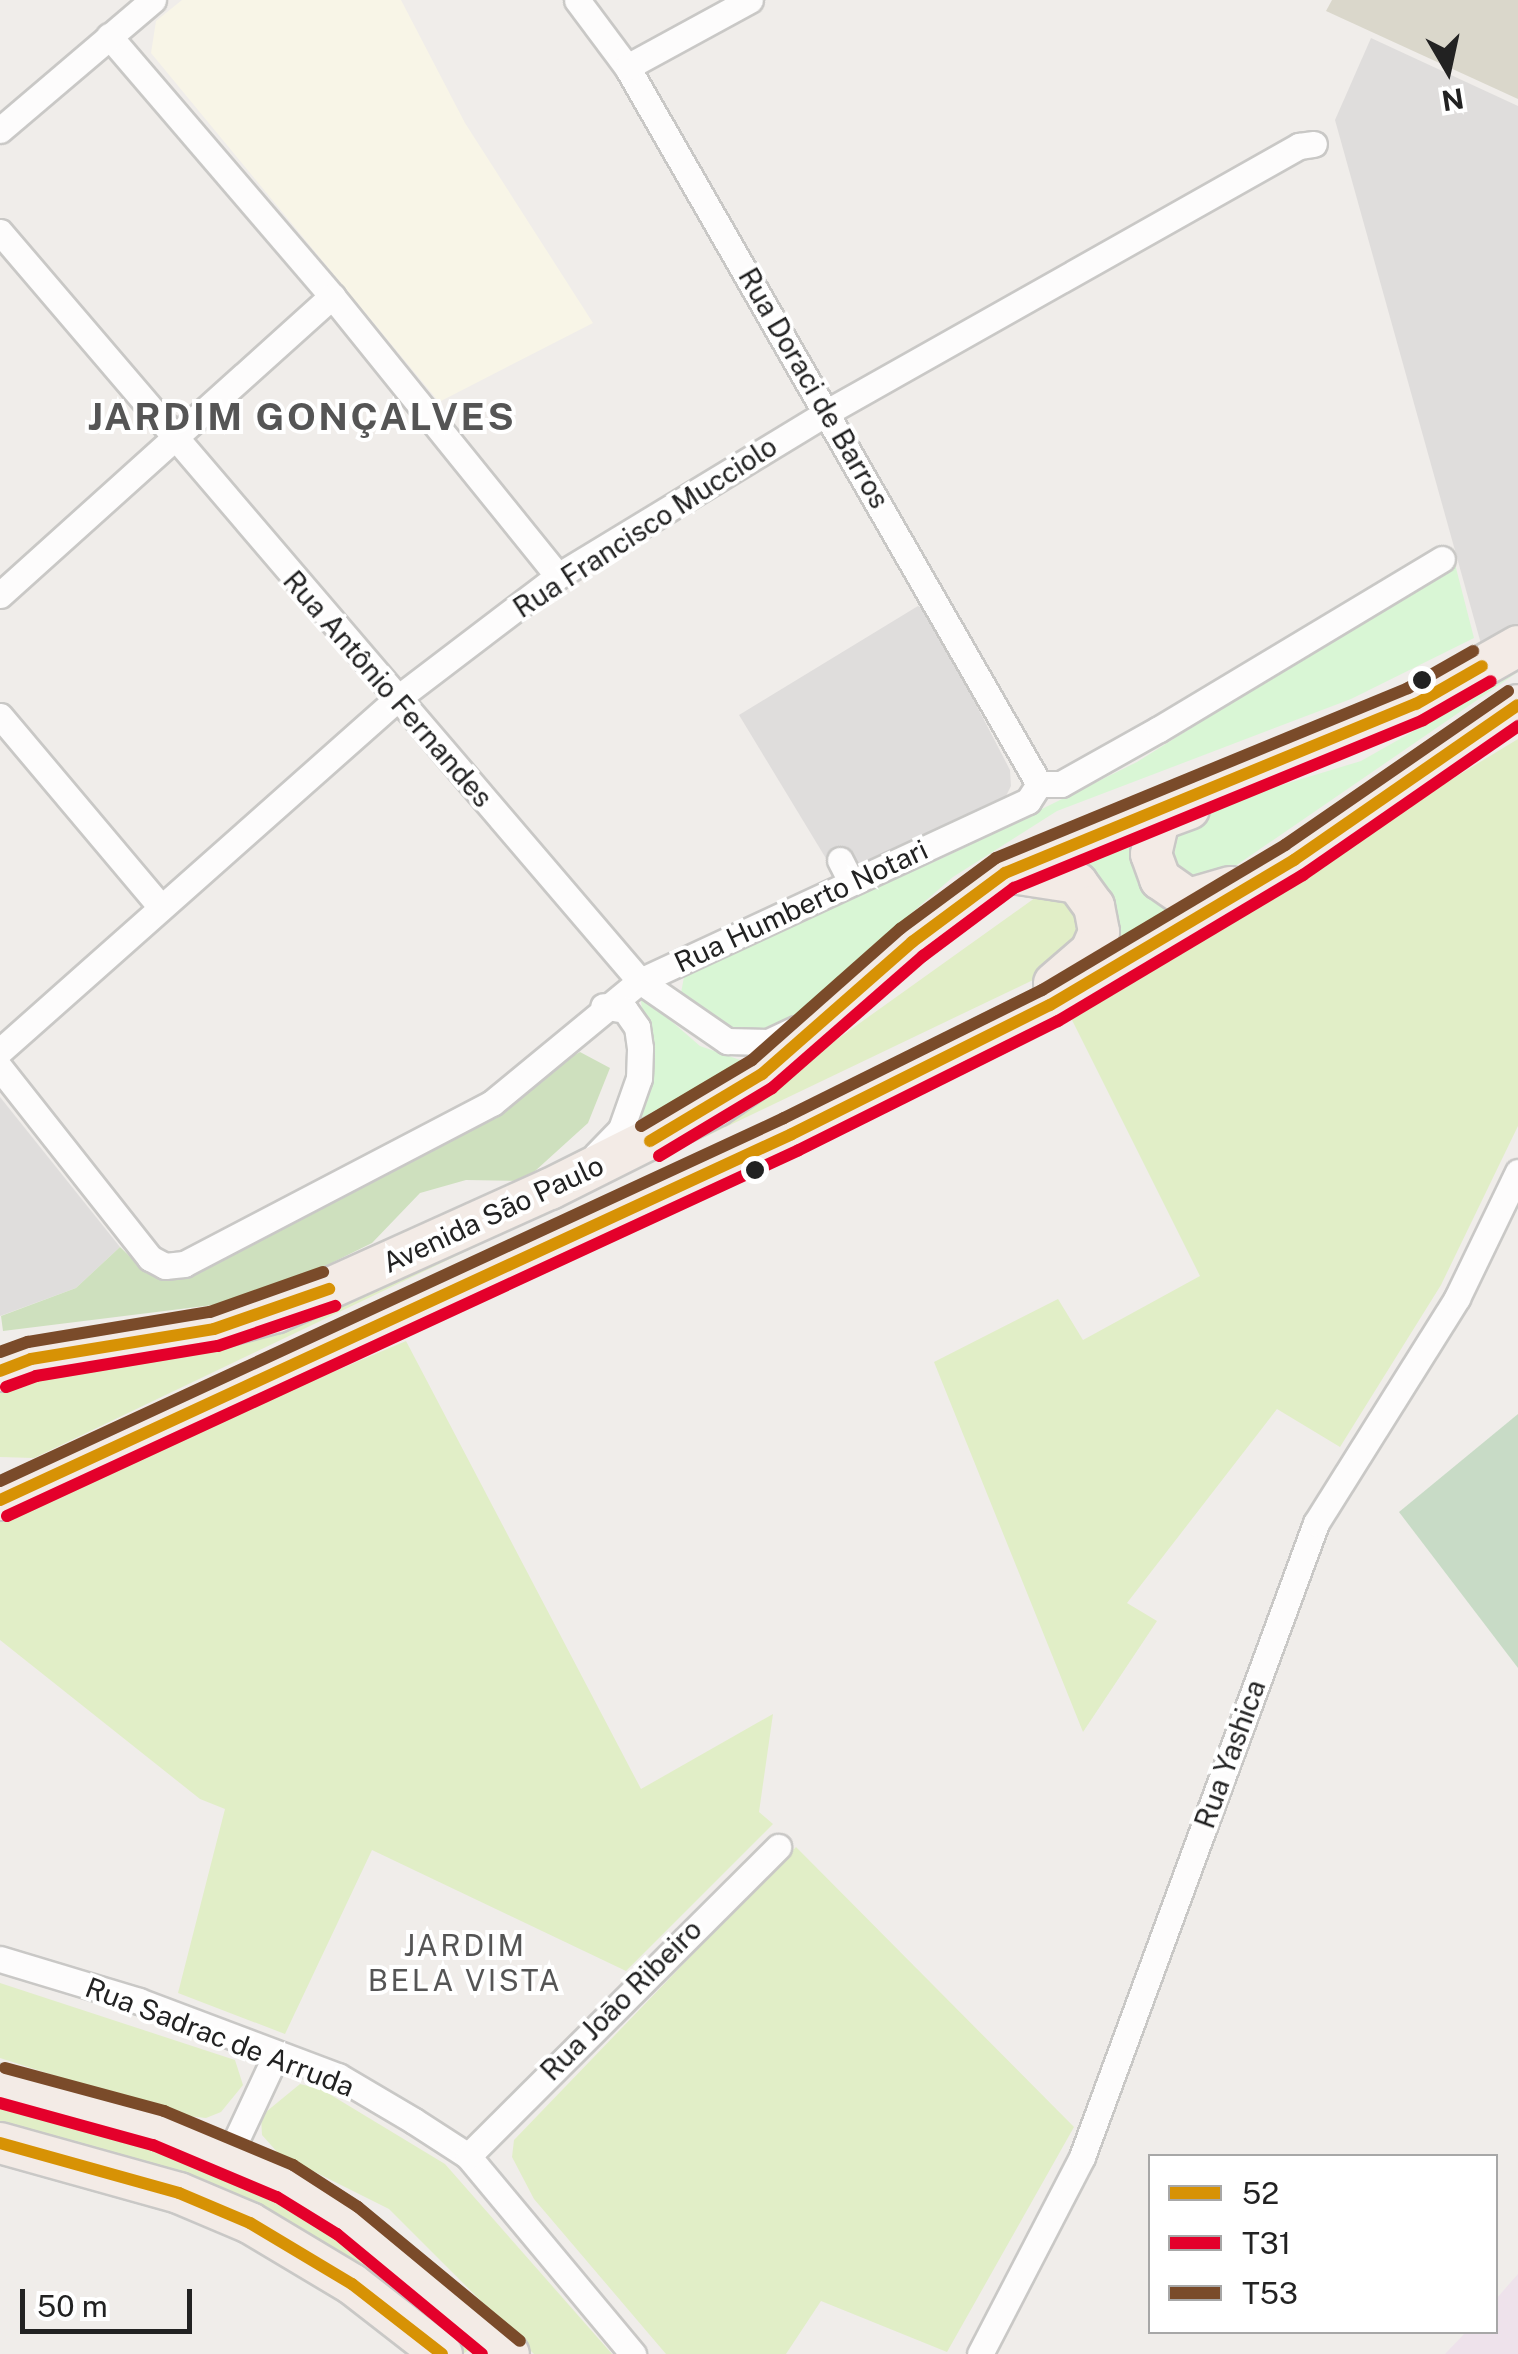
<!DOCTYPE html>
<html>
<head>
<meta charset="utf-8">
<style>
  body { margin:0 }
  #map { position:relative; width:1518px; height:2354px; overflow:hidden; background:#f0edea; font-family:"Public Sans",sans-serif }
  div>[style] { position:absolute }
  .residential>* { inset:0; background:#dfdddc }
  .industrial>* { inset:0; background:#eee2eb }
  .education>* { inset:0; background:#f8f5e7 }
  .construction>* { inset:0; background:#dad7cb }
  .grass>* { inset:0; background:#e1eec7 }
  .forest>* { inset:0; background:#cee0be }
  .cemetery>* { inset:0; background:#c8dbc6 }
  .park>* { inset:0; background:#d9f6d5 }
  .roads { filter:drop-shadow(2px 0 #c9c8c6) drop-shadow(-2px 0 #c9c8c6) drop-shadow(0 2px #c9c8c6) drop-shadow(0 -2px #c9c8c6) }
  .minor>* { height:25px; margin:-12.5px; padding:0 12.5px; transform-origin:12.5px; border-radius:12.5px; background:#fdfcfc }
  .primary>* { height:40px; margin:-20px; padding:0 20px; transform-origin:20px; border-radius:20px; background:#f3ebe6 }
  .bus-1>* { height:12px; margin:-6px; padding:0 6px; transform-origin:6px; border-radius:6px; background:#d79205 }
  .bus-2>* { height:12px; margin:-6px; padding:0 6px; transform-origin:6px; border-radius:6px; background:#e4002b }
  .bus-3>* { height:12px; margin:-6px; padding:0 6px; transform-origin:6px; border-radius:6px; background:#7a4b2a }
  .dots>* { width:28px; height:28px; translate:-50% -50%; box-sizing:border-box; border:5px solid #fff; border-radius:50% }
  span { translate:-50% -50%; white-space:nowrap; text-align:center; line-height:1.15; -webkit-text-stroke:8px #fff; paint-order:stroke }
  .street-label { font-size:28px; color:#222 }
  .neighbourhood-label { font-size:30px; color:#555; letter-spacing:2.5px }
  .district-label { font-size:38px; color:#555; font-weight:700; letter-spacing:2.5px }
  .legend { position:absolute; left:1148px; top:2154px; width:350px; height:180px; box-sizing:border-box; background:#fff; border:2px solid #a7a7a7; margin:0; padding:12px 18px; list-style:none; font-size:30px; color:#222 }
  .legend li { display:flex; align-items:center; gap:20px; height:50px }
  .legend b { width:50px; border:2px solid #a7a7a7 }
  .north { position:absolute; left:1398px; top:20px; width:100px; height:100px; -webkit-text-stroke:8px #fff; paint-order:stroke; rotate:171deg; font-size:28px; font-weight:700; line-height:40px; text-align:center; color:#222 }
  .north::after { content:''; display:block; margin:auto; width:35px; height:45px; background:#222; clip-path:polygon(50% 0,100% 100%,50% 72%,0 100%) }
  .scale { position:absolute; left:20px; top:2289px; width:172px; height:45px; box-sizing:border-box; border:5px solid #222; border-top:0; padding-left:12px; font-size:30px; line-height:35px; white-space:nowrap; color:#222; -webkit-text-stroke:8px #fff; paint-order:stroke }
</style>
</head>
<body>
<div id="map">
  <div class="residential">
    <i style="clip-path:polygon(1371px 38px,1518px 106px,1518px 624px,1483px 651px,1335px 120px)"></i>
    <i style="clip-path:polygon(918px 606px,927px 610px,1010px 770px,1011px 786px,1006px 796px,836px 875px,739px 715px)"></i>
    <i style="clip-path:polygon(0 1097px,120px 1247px,76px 1288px,0 1316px)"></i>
  </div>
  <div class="industrial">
    <i style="clip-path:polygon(1518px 2274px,1518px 2354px,1445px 2354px,1466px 2332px,1496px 2332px,1496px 2299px)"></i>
  </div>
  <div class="education">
    <i style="clip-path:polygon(182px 0,401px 0,465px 123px,593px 323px,439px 402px,151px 53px,156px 21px)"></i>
  </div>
  <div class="construction">
    <i style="clip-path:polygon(1332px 0,1518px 0,1518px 99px,1326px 11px)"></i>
  </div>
  <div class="grass">
    <i style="clip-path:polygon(1518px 739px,1518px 1126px,1441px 1285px,1340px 1447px,1277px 1409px,1127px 1603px,1157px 1621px,1083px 1732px,934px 1362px,1058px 1299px,1083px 1340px,1200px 1276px,1068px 1012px)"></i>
    <i style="clip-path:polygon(1046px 890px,1071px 904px,1076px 922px,1077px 938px,1056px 969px,34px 1458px,0 1457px,0 1386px,136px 1353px,748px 1103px)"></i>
    <i style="clip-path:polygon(406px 1341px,641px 1789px,773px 1714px,759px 1812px,773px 1824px,626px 1971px,372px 1850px,285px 2034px,178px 1993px,225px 1809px,200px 1799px,0 1640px,0 1513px)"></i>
    <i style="clip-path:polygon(796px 1847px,1074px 2127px,947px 2352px,821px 2301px,786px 2354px,666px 2354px,534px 2199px,512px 2157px,514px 2140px)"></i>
    <i style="clip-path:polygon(0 1983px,235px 2060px,243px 2085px,221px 2112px,206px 2118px,177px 2115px,0 2058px)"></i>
    <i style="clip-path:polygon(300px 2084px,321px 2089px,445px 2164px,612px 2354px,534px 2354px,389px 2209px,279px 2154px,262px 2135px,261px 2116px)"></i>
    <i style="clip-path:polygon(0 2099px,163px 2147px,301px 2207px,480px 2342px,463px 2354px,300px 2227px,163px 2168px,0 2122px)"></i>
  </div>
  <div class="forest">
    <i style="clip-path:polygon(580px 1052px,610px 1068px,588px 1123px,524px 1181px,466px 1180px,420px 1193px,372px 1243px,299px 1279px,221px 1304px,3px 1331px,1px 1316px,76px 1288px,120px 1247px,148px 1274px,170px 1275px,221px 1257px,483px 1124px,535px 1077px)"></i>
  </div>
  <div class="cemetery">
    <i style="clip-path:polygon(1518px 1414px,1518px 1668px,1399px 1512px)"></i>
  </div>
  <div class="park">
    <i style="clip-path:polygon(1454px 560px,1474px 638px,1351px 699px,1057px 811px,953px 877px,792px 1017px,762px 1029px,724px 1031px,690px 1011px,681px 993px,684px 977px,705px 961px,947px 856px,1137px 762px,1245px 694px,1282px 662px)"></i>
    <i style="clip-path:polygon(1518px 672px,1215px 880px,1194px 880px,1172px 866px,1180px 824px,1229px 801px,1361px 761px)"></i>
    <i style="clip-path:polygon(1136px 821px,1177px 909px,1114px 948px,1071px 861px)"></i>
    <i style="clip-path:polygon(640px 994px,700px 1046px,743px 1061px,639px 1120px,647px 1048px)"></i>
  </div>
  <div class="roads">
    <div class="minor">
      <i style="left:577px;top:0;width:84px;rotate:53.3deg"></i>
      <i style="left:627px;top:67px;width:827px;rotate:60.12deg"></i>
      <i style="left:109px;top:36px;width:343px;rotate:49.4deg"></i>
      <i style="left:332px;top:296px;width:360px;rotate:51.1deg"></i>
      <i style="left:627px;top:67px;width:140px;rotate:-28.6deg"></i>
      <i style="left:0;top:130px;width:201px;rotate:-40.4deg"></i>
      <i style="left:0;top:232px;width:985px;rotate:49.49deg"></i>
      <i style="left:640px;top:981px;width:106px;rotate:34.6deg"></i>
      <i style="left:727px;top:1041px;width:41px;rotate:1.4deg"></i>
      <i style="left:768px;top:1042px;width:31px;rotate:-25deg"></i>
      <i style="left:0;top:595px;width:447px;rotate:-42deg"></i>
      <i style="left:0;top:716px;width:250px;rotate:49.9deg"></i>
      <i style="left:1039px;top:784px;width:22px"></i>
      <i style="left:1061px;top:784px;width:112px;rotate:-29.3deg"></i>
      <i style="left:1159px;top:729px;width:330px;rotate:-31deg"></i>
      <i style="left:840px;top:860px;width:25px;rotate:63deg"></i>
      <i style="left:0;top:1051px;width:532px;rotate:-41.57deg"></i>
      <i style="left:398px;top:698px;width:201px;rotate:-37.3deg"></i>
      <i style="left:558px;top:576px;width:317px;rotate:-31.3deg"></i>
      <i style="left:829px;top:411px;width:540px;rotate:-29.42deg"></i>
      <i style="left:1299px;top:146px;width:15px;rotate:-8deg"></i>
      <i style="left:0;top:1068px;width:242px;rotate:51.7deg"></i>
      <i style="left:150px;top:1258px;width:17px;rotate:28deg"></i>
      <i style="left:165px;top:1266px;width:19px;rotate:-6deg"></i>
      <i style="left:184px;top:1264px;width:348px;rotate:-27.6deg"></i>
      <i style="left:492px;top:1103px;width:192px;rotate:-39.5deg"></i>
      <i style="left:640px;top:981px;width:428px;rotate:-24.9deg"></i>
      <i style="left:1028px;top:801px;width:20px;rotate:-57deg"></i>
      <i style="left:596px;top:1155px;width:36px;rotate:-46deg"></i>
      <i style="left:621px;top:1129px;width:54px;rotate:-70.6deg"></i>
      <i style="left:639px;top:1078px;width:30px;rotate:-88deg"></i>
      <i style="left:640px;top:1048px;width:21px;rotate:-98deg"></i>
      <i style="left:637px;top:1027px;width:21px;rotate:-125deg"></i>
      <i style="left:625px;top:1010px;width:22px;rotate:-170deg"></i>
      <i style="left:0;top:1959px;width:145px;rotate:16.8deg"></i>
      <i style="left:139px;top:2001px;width:213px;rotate:20.7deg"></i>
      <i style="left:338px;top:2076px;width:88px;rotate:30.6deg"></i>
      <i style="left:414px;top:2121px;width:64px;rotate:32.9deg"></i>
      <i style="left:468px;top:2156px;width:258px;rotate:50.2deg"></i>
      <i style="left:230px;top:2153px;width:108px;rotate:-64.9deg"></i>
      <i style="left:468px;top:2156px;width:438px;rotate:-44.9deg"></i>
      <i style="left:980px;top:2354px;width:222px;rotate:-62.6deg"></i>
      <i style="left:1082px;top:2157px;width:676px;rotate:-69.74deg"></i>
      <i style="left:1316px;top:1523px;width:266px;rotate:-57.9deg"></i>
      <i style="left:1457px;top:1298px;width:140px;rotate:-64.2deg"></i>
    </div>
    <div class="primary">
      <i style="left:1189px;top:809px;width:32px;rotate:160deg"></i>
      <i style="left:1159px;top:820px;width:35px;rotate:103deg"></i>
      <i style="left:1151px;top:854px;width:27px;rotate:70deg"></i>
      <i style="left:1160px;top:879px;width:35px;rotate:35deg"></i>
      <i style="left:1189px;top:899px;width:43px;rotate:-16.3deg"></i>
      <i style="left:1012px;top:873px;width:66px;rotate:8.7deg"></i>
      <i style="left:1077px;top:883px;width:29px;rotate:54deg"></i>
      <i style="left:1094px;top:906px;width:26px;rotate:79deg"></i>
      <i style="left:1099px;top:932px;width:21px;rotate:113deg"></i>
      <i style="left:1091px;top:951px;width:49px;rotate:139.1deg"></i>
      <i style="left:0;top:1371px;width:33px;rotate:-21deg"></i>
      <i style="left:31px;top:1359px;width:185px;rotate:-9.3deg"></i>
      <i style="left:214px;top:1329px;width:65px;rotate:-15.1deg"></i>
      <i style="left:277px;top:1312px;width:299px;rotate:-24.3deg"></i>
      <i style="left:550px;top:1189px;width:186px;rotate:-26.6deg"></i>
      <i style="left:716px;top:1106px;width:56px;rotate:-34.8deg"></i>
      <i style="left:762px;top:1074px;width:200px;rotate:-41.3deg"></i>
      <i style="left:912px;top:942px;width:116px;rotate:-36.6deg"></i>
      <i style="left:1005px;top:873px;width:444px;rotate:-22.4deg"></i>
      <i style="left:1416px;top:704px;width:117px;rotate:-29.6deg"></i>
      <i style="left:0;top:1500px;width:872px;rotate:-24.8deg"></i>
      <i style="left:792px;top:1134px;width:288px;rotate:-26.6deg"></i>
      <i style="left:1050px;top:1005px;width:284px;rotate:-30.7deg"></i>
      <i style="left:1294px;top:860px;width:272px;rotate:-34.7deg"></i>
      <i style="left:0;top:2085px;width:165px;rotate:15.1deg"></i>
      <i style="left:159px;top:2128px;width:137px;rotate:22.8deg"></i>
      <i style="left:285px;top:2181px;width:73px;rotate:32.2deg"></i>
      <i style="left:347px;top:2220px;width:210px;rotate:39.6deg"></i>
      <i style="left:0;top:2143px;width:186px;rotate:15.6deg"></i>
      <i style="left:179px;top:2193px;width:77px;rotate:22.9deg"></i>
      <i style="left:250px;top:2223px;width:119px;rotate:30.9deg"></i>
      <i style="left:352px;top:2284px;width:114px;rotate:37.9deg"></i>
    </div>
  </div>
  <div class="bus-1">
    <i style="left:650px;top:1141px;width:131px;rotate:-30.9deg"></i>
    <i style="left:762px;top:1074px;width:200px;rotate:-41.3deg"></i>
    <i style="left:912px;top:942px;width:116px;rotate:-36.6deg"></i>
    <i style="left:1005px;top:873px;width:444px;rotate:-22.4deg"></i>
    <i style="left:1416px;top:704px;width:76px;rotate:-29.9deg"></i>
    <i style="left:0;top:1371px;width:33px;rotate:-21deg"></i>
    <i style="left:31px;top:1359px;width:185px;rotate:-9.3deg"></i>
    <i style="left:214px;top:1329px;width:122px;rotate:-19.2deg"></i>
    <i style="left:0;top:1500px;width:872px;rotate:-24.8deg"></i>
    <i style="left:792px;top:1134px;width:288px;rotate:-26.6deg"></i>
    <i style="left:1050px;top:1005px;width:284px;rotate:-30.7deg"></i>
    <i style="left:1294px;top:860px;width:272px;rotate:-34.7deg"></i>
    <i style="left:0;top:2143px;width:186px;rotate:15.6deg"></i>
    <i style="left:179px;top:2193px;width:77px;rotate:22.9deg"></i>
    <i style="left:250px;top:2223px;width:119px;rotate:30.9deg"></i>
    <i style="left:352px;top:2284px;width:114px;rotate:37.9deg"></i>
  </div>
  <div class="bus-2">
    <i style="left:659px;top:1156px;width:132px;rotate:-31deg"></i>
    <i style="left:772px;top:1088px;width:201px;rotate:-41.2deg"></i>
    <i style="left:923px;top:956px;width:114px;rotate:-36.8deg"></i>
    <i style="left:1014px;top:888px;width:442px;rotate:-22.3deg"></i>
    <i style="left:1423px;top:720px;width:78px;rotate:-29.8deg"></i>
    <i style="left:6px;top:1387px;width:32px;rotate:-20deg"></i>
    <i style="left:36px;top:1376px;width:184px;rotate:-9.4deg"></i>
    <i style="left:218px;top:1346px;width:124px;rotate:-18.9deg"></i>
    <i style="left:7px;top:1516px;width:872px;rotate:-24.8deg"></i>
    <i style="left:799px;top:1150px;width:289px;rotate:-26.5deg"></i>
    <i style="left:1058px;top:1021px;width:285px;rotate:-30.8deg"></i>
    <i style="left:1303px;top:875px;width:262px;rotate:-34.7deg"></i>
    <i style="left:0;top:2103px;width:159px;rotate:15.4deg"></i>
    <i style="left:153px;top:2145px;width:134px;rotate:22.8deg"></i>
    <i style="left:277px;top:2197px;width:70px;rotate:31.7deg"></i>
    <i style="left:337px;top:2234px;width:188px;rotate:39.6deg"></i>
  </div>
  <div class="bus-3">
    <i style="left:641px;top:1126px;width:129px;rotate:-30.7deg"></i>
    <i style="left:752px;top:1060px;width:198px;rotate:-41.5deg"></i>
    <i style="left:900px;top:929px;width:119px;rotate:-36.5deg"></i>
    <i style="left:996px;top:858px;width:446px;rotate:-22.4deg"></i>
    <i style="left:1408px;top:688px;width:75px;rotate:-29.6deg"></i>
    <i style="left:0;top:1352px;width:30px;rotate:-20deg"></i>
    <i style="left:28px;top:1342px;width:184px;rotate:-9.4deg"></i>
    <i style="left:210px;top:1312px;width:120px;rotate:-19.5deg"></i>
    <i style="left:0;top:1481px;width:864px;rotate:-24.84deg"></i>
    <i style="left:784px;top:1118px;width:288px;rotate:-26.4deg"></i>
    <i style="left:1042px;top:990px;width:283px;rotate:-30.8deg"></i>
    <i style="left:1285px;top:845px;width:271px;rotate:-34.6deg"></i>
    <i style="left:5px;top:2068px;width:165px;rotate:15.1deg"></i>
    <i style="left:164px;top:2111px;width:140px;rotate:22.7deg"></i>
    <i style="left:293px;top:2165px;width:77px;rotate:32.9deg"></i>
    <i style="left:358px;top:2207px;width:210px;rotate:39.6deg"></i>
  </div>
  <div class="dots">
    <i style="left:1422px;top:680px;background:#222"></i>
    <i style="left:755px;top:1170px;background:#222"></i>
  </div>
  <div class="street-label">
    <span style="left:814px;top:388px;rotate:60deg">Rua Doraci de Barros</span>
    <span style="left:645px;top:527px;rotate:-33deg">Rua Francisco Mucciolo</span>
    <span style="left:388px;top:689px;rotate:49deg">Rua Antônio Fernandes</span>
    <span style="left:801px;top:906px;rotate:-25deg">Rua Humberto Notari</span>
    <span style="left:493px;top:1214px;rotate:-25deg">Avenida São Paulo</span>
    <span style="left:1230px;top:1754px;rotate:-70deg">Rua Yashica</span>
    <span style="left:621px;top:2000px;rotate:-45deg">Rua Joāo Ribeiro</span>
    <span style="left:220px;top:2037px;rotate:21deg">Rua Sadrac de Arruda</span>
  </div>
  <div class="neighbourhood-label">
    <span style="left:465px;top:1962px">JARDIM<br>BELA VISTA</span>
  </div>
  <div class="district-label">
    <span style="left:302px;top:417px">JARDIM GONÇALVES</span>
  </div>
  <ul class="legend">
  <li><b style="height:12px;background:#d79205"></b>52</li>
  <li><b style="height:12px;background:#e4002b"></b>T31</li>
  <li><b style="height:12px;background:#7a4b2a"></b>T53</li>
  </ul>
  <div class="north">N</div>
  <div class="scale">50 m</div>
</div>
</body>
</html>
